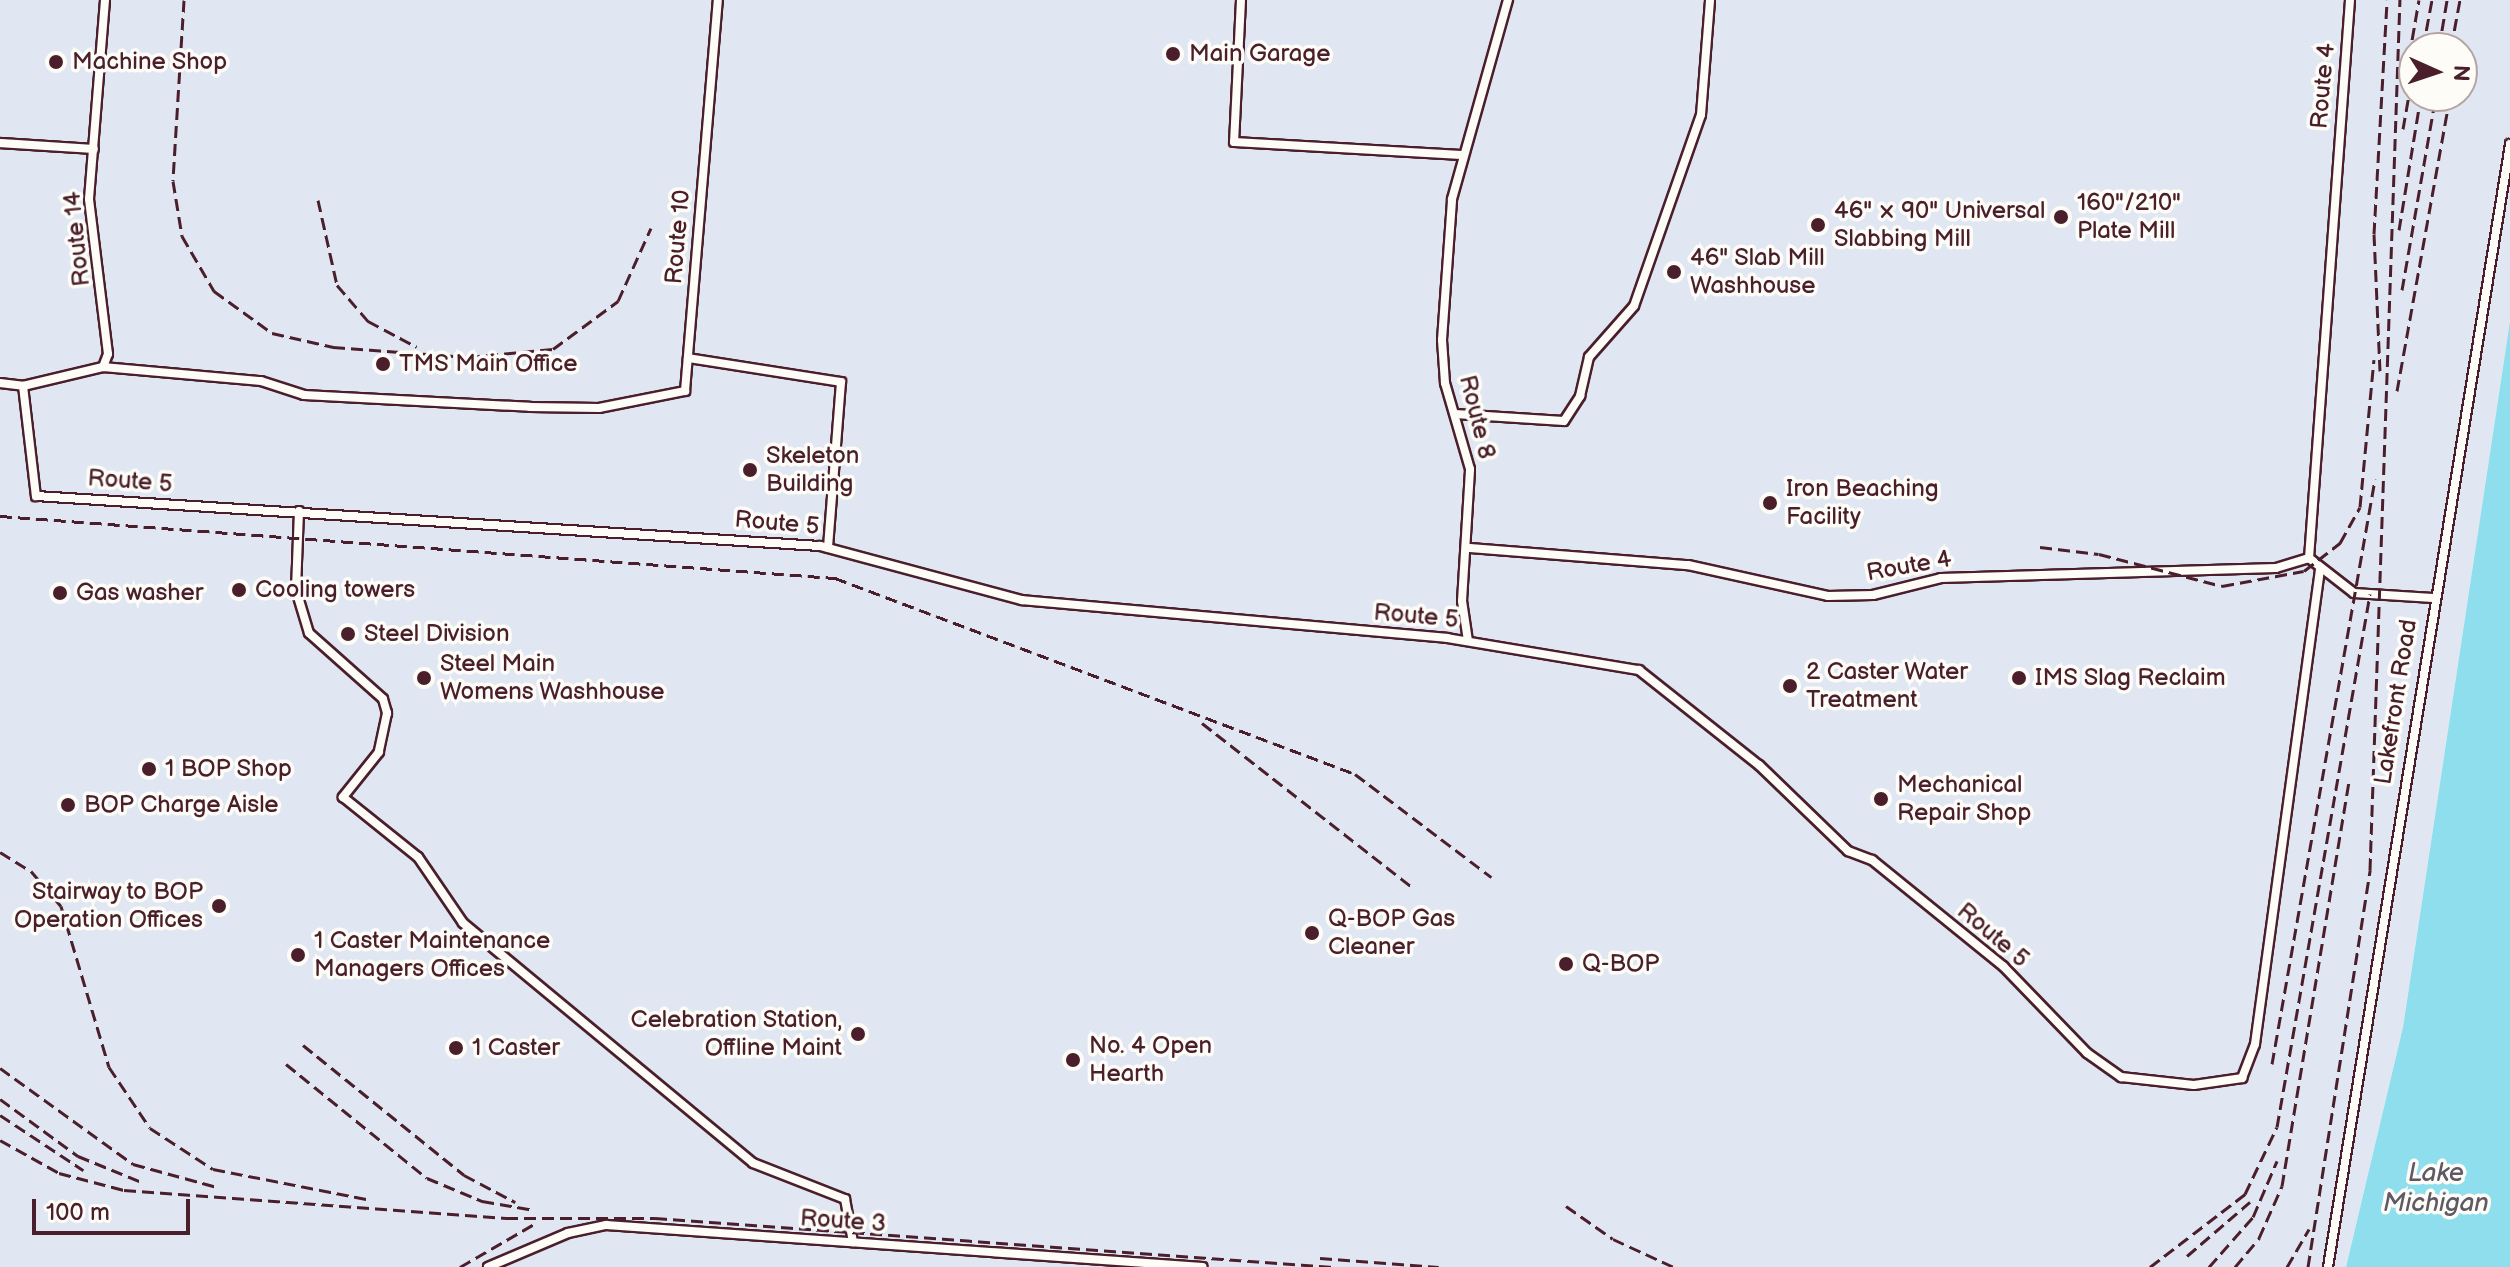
<!DOCTYPE html>
<html>
<head>
<meta charset="utf-8">
<style>
  body { margin:0 }
  #map { position:relative; width:2510px; height:1267px; overflow:hidden; background:#fdfcf7; font-family:"Balsamiq Sans",sans-serif }
  div>[style] { position:absolute }
  .built>* { inset:0; background:#e1e7f2 }
  .water>* { inset:0; background:#8fdeed }
  .roads { filter:drop-shadow(2px 0 #4a1f2b) drop-shadow(-2px 0 #4a1f2b) drop-shadow(0 2px #4a1f2b) drop-shadow(0 -2px #4a1f2b) }
  .minor>* { height:8px; margin:-4px; padding:0 4px; transform-origin:4px; border-radius:4px; background:#fdfcf7 }
  .rail>* { height:3px; margin-top:-1.5px; transform-origin:0; background:repeating-linear-gradient(90deg,#4a1f2b 0 12px,transparent 0 18px) }
  .dots>* { width:22px; height:22px; translate:-50% -50%; box-sizing:border-box; border:4px solid #fdfcf7; border-radius:50% }
  span { translate:-50% -50%; white-space:nowrap; text-align:center; line-height:1.15; -webkit-text-stroke:7px #fdfcf7; paint-order:stroke }
  .poi-label { font-size:24px; color:#4a1f2b }
  .left { translate:0 -50%; text-align:left }
  .right { translate:-100% -50%; text-align:right }
  .street-label { font-size:24px; color:#4a1f2b }
  .water-label { font-size:26px; color:#5f5865; font-style:italic }
  .north { position:absolute; left:2398px; top:32px; width:80px; height:80px; box-sizing:border-box; background:#fdfcf7; border:2px solid #b5a4a5; border-radius:50%; rotate:93deg; font-size:22px; font-weight:700; line-height:32px; text-align:center; color:#4a1f2b }
  .north::after { content:''; display:block; margin:auto; width:28px; height:36px; background:#4a1f2b; clip-path:polygon(50% 0,100% 100%,50% 72%,0 100%) }
  .scale { position:absolute; left:32px; top:1199px; width:158px; height:36px; box-sizing:border-box; border:4px solid #4a1f2b; border-top:0; padding-left:10px; font-size:24px; line-height:28px; white-space:nowrap; color:#4a1f2b; -webkit-text-stroke:6px #fdfcf7; paint-order:stroke }
</style>
</head>
<body>
<div id="map">
  <div class="built">
    <i style="clip-path:polygon(evenodd,0 0,2510px 0,2510px 321px,2403px 1027px,2346px 1267px,0 1267px,0 0,2414px 48px,2462px 48px,2462px 96px,2414px 96px,2414px 48px)"></i>
  </div>
  <div class="water">
    <i style="clip-path:polygon(2510px 321px,2510px 1267px,2346px 1267px,2403px 1027px)"></i>
  </div>
  <div class="roads">
    <div class="minor">
      <i style="left:1241px;top:0;width:142px;rotate:92.8deg"></i>
      <i style="left:1234px;top:142px;width:228px;rotate:3.3deg"></i>
      <i style="left:2350px;top:0;width:560px;rotate:94.2deg"></i>
      <i style="left:2309px;top:558px;width:57px;rotate:37.9deg"></i>
      <i style="left:2354px;top:593px;width:79px;rotate:3.6deg"></i>
      <i style="left:0;top:143px;width:94px;rotate:3.7deg"></i>
      <i style="left:688px;top:358px;width:155px;rotate:8.9deg"></i>
      <i style="left:841px;top:382px;width:166px;rotate:94.5deg"></i>
      <i style="left:103px;top:367px;width:159px;rotate:5.1deg"></i>
      <i style="left:261px;top:381px;width:45px;rotate:18deg"></i>
      <i style="left:304px;top:395px;width:226px;rotate:3deg"></i>
      <i style="left:530px;top:407px;width:69px;rotate:0.8deg"></i>
      <i style="left:599px;top:408px;width:88px;rotate:-11.2deg"></i>
      <i style="left:685px;top:391px;width:392px;rotate:-85.2deg"></i>
      <i style="left:0;top:383px;width:23px;rotate:7deg"></i>
      <i style="left:23px;top:386px;width:82px;rotate:-13.4deg"></i>
      <i style="left:103px;top:367px;width:14px;rotate:-69deg"></i>
      <i style="left:108px;top:354px;width:156px;rotate:-97deg"></i>
      <i style="left:89px;top:199px;width:200px;rotate:-85.4deg"></i>
      <i style="left:23px;top:386px;width:111px;rotate:83.3deg"></i>
      <i style="left:36px;top:496px;width:786px;rotate:3.65deg"></i>
      <i style="left:820px;top:546px;width:209px;rotate:15deg"></i>
      <i style="left:1022px;top:600px;width:427px;rotate:5.1deg"></i>
      <i style="left:1447px;top:638px;width:195px;rotate:9.5deg"></i>
      <i style="left:1639px;top:670px;width:153px;rotate:38.4deg"></i>
      <i style="left:1759px;top:765px;width:124px;rotate:44deg"></i>
      <i style="left:1848px;top:851px;width:26px;rotate:21deg"></i>
      <i style="left:1872px;top:860px;width:169px;rotate:39deg"></i>
      <i style="left:2003px;top:966px;width:121px;rotate:46deg"></i>
      <i style="left:2087px;top:1053px;width:42px;rotate:35.2deg"></i>
      <i style="left:2121px;top:1077px;width:73px;rotate:6.3deg"></i>
      <i style="left:2194px;top:1085px;width:49px;rotate:-8.3deg"></i>
      <i style="left:2242px;top:1078px;width:36px;rotate:-69deg"></i>
      <i style="left:2255px;top:1044px;width:479px;rotate:-82.2deg"></i>
      <i style="left:1455px;top:414px;width:109px;rotate:3.7deg"></i>
      <i style="left:1564px;top:421px;width:30px;rotate:-57deg"></i>
      <i style="left:1580px;top:396px;width:40px;rotate:-77deg"></i>
      <i style="left:1589px;top:357px;width:68px;rotate:-48.6deg"></i>
      <i style="left:1634px;top:306px;width:202px;rotate:-70.7deg"></i>
      <i style="left:1701px;top:115px;width:115px;rotate:-85.5deg"></i>
      <i style="left:299px;top:511px;width:79px;rotate:92.2deg"></i>
      <i style="left:296px;top:590px;width:45px;rotate:73.2deg"></i>
      <i style="left:309px;top:633px;width:99px;rotate:41.7deg"></i>
      <i style="left:383px;top:699px;width:15px;rotate:74deg"></i>
      <i style="left:387px;top:713px;width:40px;rotate:102deg"></i>
      <i style="left:379px;top:752px;width:58px;rotate:128.7deg"></i>
      <i style="left:343px;top:797px;width:96px;rotate:38.7deg"></i>
      <i style="left:418px;top:857px;width:80px;rotate:55.7deg"></i>
      <i style="left:463px;top:923px;width:376px;rotate:39.6deg"></i>
      <i style="left:753px;top:1163px;width:99px;rotate:21.4deg"></i>
      <i style="left:845px;top:1199px;width:44px;rotate:79.5deg"></i>
      <i style="left:1470px;top:548px;width:219px;rotate:4.5deg"></i>
      <i style="left:1688px;top:565px;width:143px;rotate:12.5deg"></i>
      <i style="left:1828px;top:596px;width:45px;rotate:-1.3deg"></i>
      <i style="left:1873px;top:595px;width:70px;rotate:-14deg"></i>
      <i style="left:1941px;top:578px;width:335px;rotate:-1.7deg"></i>
      <i style="left:2276px;top:568px;width:34px;rotate:-17deg"></i>
      <i style="left:1468px;top:641px;width:40px;rotate:-98.5deg"></i>
      <i style="left:1462px;top:601px;width:132px;rotate:-86.5deg"></i>
      <i style="left:1470px;top:469px;width:90px;rotate:-106.2deg"></i>
      <i style="left:1445px;top:383px;width:43px;rotate:-94deg"></i>
      <i style="left:1442px;top:340px;width:141px;rotate:-85.9deg"></i>
      <i style="left:1452px;top:199px;width:207px;rotate:-74.3deg"></i>
      <i style="left:488px;top:1267px;width:87px;rotate:-23deg"></i>
      <i style="left:568px;top:1233px;width:39px;rotate:-12deg"></i>
      <i style="left:606px;top:1225px;width:598px;rotate:4.02deg"></i>
      <i style="left:2328px;top:1267px;width:1138px;rotate:-80.79deg"></i>
    </div>
  </div>
  <div class="rail">
    <i style="left:184px;top:0;width:181px;rotate:93.5deg"></i>
    <i style="left:173px;top:181px;width:56px;rotate:80.7deg"></i>
    <i style="left:182px;top:236px;width:64px;rotate:59.8deg"></i>
    <i style="left:214px;top:291px;width:72px;rotate:35.9deg"></i>
    <i style="left:272px;top:333px;width:63px;rotate:12.9deg"></i>
    <i style="left:333px;top:347px;width:135px;rotate:4.2deg"></i>
    <i style="left:468px;top:357px;width:85px;rotate:-5.4deg"></i>
    <i style="left:553px;top:349px;width:81px;rotate:-36.4deg"></i>
    <i style="left:618px;top:301px;width:80px;rotate:-65.7deg"></i>
    <i style="left:2423px;top:48px;width:49px;rotate:-79.4deg"></i>
    <i style="left:2439px;top:48px;width:49px;rotate:-80.5deg"></i>
    <i style="left:2451px;top:48px;width:49px;rotate:-79.4deg"></i>
    <i style="left:2406px;top:75px;width:76px;rotate:-80.2deg"></i>
    <i style="left:2403px;top:129px;width:64px;rotate:-80.1deg"></i>
    <i style="left:318px;top:200px;width:87px;rotate:77.4deg"></i>
    <i style="left:337px;top:285px;width:48px;rotate:49.3deg"></i>
    <i style="left:368px;top:321px;width:55px;rotate:28deg"></i>
    <i style="left:2399px;top:230px;width:136px;rotate:-80.7deg"></i>
    <i style="left:2402px;top:290px;width:197px;rotate:-80.1deg"></i>
    <i style="left:2380px;top:371px;width:137px;rotate:-92.5deg"></i>
    <i style="left:2374px;top:234px;width:234px;rotate:-86.8deg"></i>
    <i style="left:2397px;top:391px;width:300px;rotate:-79.8deg"></i>
    <i style="left:0;top:516px;width:837px;rotate:4.25deg"></i>
    <i style="left:835px;top:578px;width:556px;rotate:20.65deg"></i>
    <i style="left:1355px;top:774px;width:171px;rotate:37.1deg"></i>
    <i style="left:2040px;top:547px;width:59px;rotate:6.8deg"></i>
    <i style="left:2099px;top:554px;width:127px;rotate:14.6deg"></i>
    <i style="left:2222px;top:586px;width:83px;rotate:-10.4deg"></i>
    <i style="left:2304px;top:571px;width:46px;rotate:-37.9deg"></i>
    <i style="left:2340px;top:543px;width:41px;rotate:-60.9deg"></i>
    <i style="left:2360px;top:507px;width:148px;rotate:-84.6deg"></i>
    <i style="left:1202px;top:723px;width:265px;rotate:38deg"></i>
    <i style="left:0;top:852px;width:36px;rotate:32deg"></i>
    <i style="left:31px;top:871px;width:46px;rotate:49.4deg"></i>
    <i style="left:61px;top:906px;width:168px;rotate:73.4deg"></i>
    <i style="left:109px;top:1067px;width:73px;rotate:56.1deg"></i>
    <i style="left:150px;top:1128px;width:75px;rotate:33.1deg"></i>
    <i style="left:213px;top:1169px;width:156px;rotate:11.1deg"></i>
    <i style="left:303px;top:1045px;width:207px;rotate:38.9deg"></i>
    <i style="left:464px;top:1175px;width:58px;rotate:27.9deg"></i>
    <i style="left:286px;top:1064px;width:181px;rotate:39deg"></i>
    <i style="left:427px;top:1178px;width:60px;rotate:22.7deg"></i>
    <i style="left:482px;top:1201px;width:53px;rotate:9.8deg"></i>
    <i style="left:2272px;top:1064px;width:594px;rotate:-80.01deg"></i>
    <i style="left:0;top:1068px;width:164px;rotate:35.8deg"></i>
    <i style="left:133px;top:1164px;width:87px;rotate:15.3deg"></i>
    <i style="left:0;top:1099px;width:97px;rotate:36.2deg"></i>
    <i style="left:78px;top:1156px;width:71px;rotate:22.2deg"></i>
    <i style="left:0;top:1115px;width:100px;rotate:33.5deg"></i>
    <i style="left:0;top:1140px;width:68px;rotate:29.2deg"></i>
    <i style="left:59px;top:1173px;width:67px;rotate:14.7deg"></i>
    <i style="left:124px;top:1190px;width:383px;rotate:4.2deg"></i>
    <i style="left:506px;top:1218px;width:149px"></i>
    <i style="left:655px;top:1218px;width:680px;rotate:4.13deg"></i>
    <i style="left:1566px;top:1206px;width:57px;rotate:35.1deg"></i>
    <i style="left:1613px;top:1239px;width:67px;rotate:24.7deg"></i>
    <i style="left:2187px;top:1256px;width:83px;rotate:-40.6deg"></i>
    <i style="left:1320px;top:1258px;width:119px;rotate:4.3deg"></i>
    <i style="left:460px;top:1267px;width:88px;rotate:-30.1deg"></i>
    <i style="left:2150px;top:1267px;width:120px;rotate:-37.5deg"></i>
    <i style="left:2245px;top:1194px;width:74px;rotate:-64.5deg"></i>
    <i style="left:2277px;top:1127px;width:541px;rotate:-80.1deg"></i>
    <i style="left:2209px;top:1267px;width:67px;rotate:-48.7deg"></i>
    <i style="left:2253px;top:1217px;width:61px;rotate:-66.8deg"></i>
    <i style="left:2235px;top:1267px;width:38px;rotate:-50deg"></i>
    <i style="left:2259px;top:1238px;width:57px;rotate:-66.1deg"></i>
    <i style="left:2282px;top:1186px;width:409px;rotate:-80.6deg"></i>
    <i style="left:2287px;top:1267px;width:44px;rotate:-59.9deg"></i>
    <i style="left:2308px;top:1267px;width:402px;rotate:-81.1deg"></i>
    <i style="left:2370px;top:870px;width:871px;rotate:-88.03deg"></i>
  </div>
  <div class="dots">
    <i style="left:1173px;top:54px;background:#4a1f2b"></i>
    <i style="left:56px;top:62px;background:#4a1f2b"></i>
    <i style="left:2061px;top:217px;background:#4a1f2b"></i>
    <i style="left:1818px;top:225px;background:#4a1f2b"></i>
    <i style="left:1674px;top:272px;background:#4a1f2b"></i>
    <i style="left:383px;top:364px;background:#4a1f2b"></i>
    <i style="left:750px;top:470px;background:#4a1f2b"></i>
    <i style="left:1770px;top:503px;background:#4a1f2b"></i>
    <i style="left:239px;top:590px;background:#4a1f2b"></i>
    <i style="left:60px;top:593px;background:#4a1f2b"></i>
    <i style="left:348px;top:634px;background:#4a1f2b"></i>
    <i style="left:424px;top:678px;background:#4a1f2b"></i>
    <i style="left:2019px;top:678px;background:#4a1f2b"></i>
    <i style="left:1790px;top:686px;background:#4a1f2b"></i>
    <i style="left:149px;top:769px;background:#4a1f2b"></i>
    <i style="left:1881px;top:799px;background:#4a1f2b"></i>
    <i style="left:68px;top:805px;background:#4a1f2b"></i>
    <i style="left:219px;top:906px;background:#4a1f2b"></i>
    <i style="left:1312px;top:933px;background:#4a1f2b"></i>
    <i style="left:298px;top:955px;background:#4a1f2b"></i>
    <i style="left:1566px;top:964px;background:#4a1f2b"></i>
    <i style="left:858px;top:1034px;background:#4a1f2b"></i>
    <i style="left:456px;top:1048px;background:#4a1f2b"></i>
    <i style="left:1073px;top:1060px;background:#4a1f2b"></i>
  </div>
  <div class="poi-label">
    <span class="left" style="left:1189px;top:54px">Main Garage</span>
    <span class="left" style="left:72px;top:62px">Machine Shop</span>
    <span class="left" style="left:2077px;top:217px">160"/210"<br>Plate Mill</span>
    <span class="left" style="left:1834px;top:225px">46" × 90" Universal<br>Slabbing Mill</span>
    <span class="left" style="left:1690px;top:272px">46" Slab Mill<br>Washhouse</span>
    <span class="left" style="left:399px;top:364px">TMS Main Office</span>
    <span class="left" style="left:766px;top:470px">Skeleton<br>Building</span>
    <span class="left" style="left:1786px;top:503px">Iron Beaching<br>Facility</span>
    <span class="left" style="left:255px;top:590px">Cooling towers</span>
    <span class="left" style="left:76px;top:593px">Gas washer</span>
    <span class="left" style="left:364px;top:634px">Steel Division</span>
    <span class="left" style="left:440px;top:678px">Steel Main<br>Womens Washhouse</span>
    <span class="left" style="left:1806px;top:686px">2 Caster Water<br>Treatment</span>
    <span class="left" style="left:2035px;top:678px">IMS Slag Reclaim</span>
    <span class="left" style="left:165px;top:769px">1 BOP Shop</span>
    <span class="left" style="left:1897px;top:799px">Mechanical<br>Repair Shop</span>
    <span class="left" style="left:84px;top:805px">BOP Charge Aisle</span>
    <span class="right" style="left:203px;top:906px">Stairway to BOP<br>Operation Offices</span>
    <span class="left" style="left:1328px;top:933px">Q-BOP Gas<br>Cleaner</span>
    <span class="left" style="left:314px;top:955px">1 Caster Maintenance<br>Managers Offices</span>
    <span class="left" style="left:1582px;top:964px">Q-BOP</span>
    <span class="right" style="left:842px;top:1034px">Celebration Station,<br>Offline Maint</span>
    <span class="left" style="left:1089px;top:1060px">No. 4 Open<br>Hearth</span>
    <span class="left" style="left:472px;top:1048px">1 Caster</span>
  </div>
  <div class="street-label">
    <span style="left:2323px;top:86px;rotate:-85deg">Route 4</span>
    <span style="left:678px;top:237px;rotate:-85deg">Route 10</span>
    <span style="left:77px;top:239px;rotate:-96deg">Route 14</span>
    <span style="left:1477px;top:417px;rotate:76deg">Route 8</span>
    <span style="left:130px;top:481px;rotate:4deg">Route 5</span>
    <span style="left:777px;top:523px;rotate:5deg">Route 5</span>
    <span style="left:1909px;top:566px;rotate:-10deg">Route 4</span>
    <span style="left:1416px;top:616px;rotate:5deg">Route 5</span>
    <span style="left:2396px;top:702px;rotate:-81deg">Lakefront Road</span>
    <span style="left:1993px;top:935px;rotate:40deg">Route 5</span>
    <span style="left:843px;top:1221px;rotate:4deg">Route 3</span>
  </div>
  <div class="water-label">
    <span style="left:2436px;top:1189px">Lake<br>Michigan</span>
  </div>
  <div class="north">N</div>
  <div class="scale">100 m</div>
</div>
</body>
</html>
